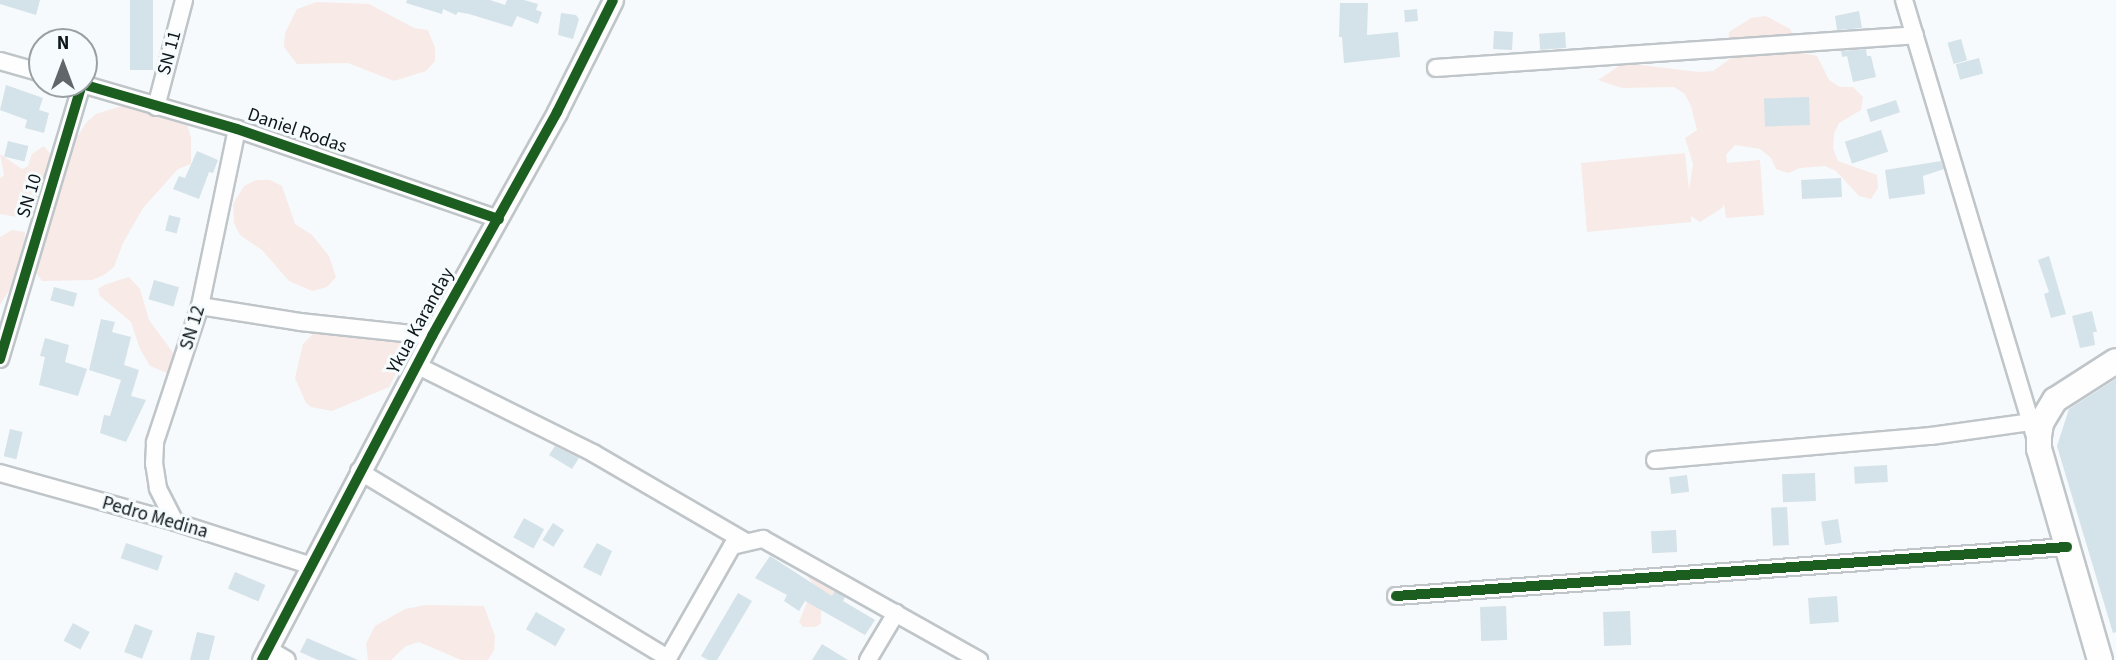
<!DOCTYPE html>
<html>
<head>
<meta charset="utf-8">
<style>
  body { margin:0 }
  #map { position:relative; width:2116px; height:660px; overflow:hidden; background:#f7fafc; font-family:"Source Sans 3",sans-serif }
  div>[style] { position:absolute }
  .green>* { inset:0; background:#f7eae7 }
  .building>* { inset:0; background:#d4e2e9; transform-origin:0 0 }
  .roads { filter:drop-shadow(2px 0 #bfc5c8) drop-shadow(-2px 0 #bfc5c8) drop-shadow(0 2px #bfc5c8) drop-shadow(0 -2px #bfc5c8) }
  .minor>* { height:16px; margin:-8px; padding:0 8px; transform-origin:8px; border-radius:8px; background:#fefeff }
  .tertiary>* { height:19px; margin:-9.5px; padding:0 9.5px; transform-origin:9.5px; border-radius:9.5px; background:#fefeff }
  .primary>* { height:24px; margin:-12px; padding:0 12px; transform-origin:12px; border-radius:12px; background:#fefeff }
  .cycleway>* { height:10px; margin:-5px; padding:0 5px; transform-origin:5px; border-radius:5px; background:#1b5e20 }
  span { translate:-50% -50%; white-space:nowrap; text-align:center; line-height:1.15; -webkit-text-stroke:6px #f6fbfd; paint-order:stroke }
  .street-label { font-size:19px; color:#0e171a }
  .north { position:absolute; left:28px; top:28px; width:70px; height:70px; box-sizing:border-box; background:#f6fbfd; border:2px solid #99a0a2; border-radius:50%; rotate:0deg; font-size:19px; font-weight:700; line-height:28px; text-align:center; color:#0e171a }
  .north::after { content:''; display:block; margin:auto; width:24px; height:32px; background:#606669; clip-path:polygon(50% 0,100% 100%,50% 72%,0 100%) }
</style>
</head>
<body>
<div id="map">
  <div class="green">
    <i style="clip-path:polygon(317px 2px,369px 4px,414px 28px,428px 30px,435px 48px,435px 61px,426px 71px,394px 81px,348px 63px,297px 64px,284px 47px,285px 33px,297px 9px)"></i>
    <i style="clip-path:polygon(1766px 16px,1790px 29px,1803px 53px,1817px 56px,1829px 80px,1840px 87px,1853px 87px,1863px 97px,1861px 110px,1839px 123px,1834px 134px,1833px 148px,1838px 161px,1877px 175px,1878px 188px,1871px 199px,1859px 196px,1836px 171px,1825px 166px,1800px 168px,1788px 173px,1776px 169px,1771px 158px,1760px 149px,1735px 145px,1726px 155px,1727px 163px,1760px 160px,1764px 215px,1726px 218px,1724px 204px,1722px 208px,1700px 222px,1691px 216px,1691px 222px,1587px 232px,1581px 163px,1685px 153px,1689px 190px,1693px 164px,1685px 138px,1697px 130px,1691px 106px,1685px 94px,1674px 87px,1622px 88px,1598px 80px,1619px 66px,1632px 64px,1699px 72px,1713px 71px,1734px 56px,1728px 45px,1729px 32px,1751px 18px)"></i>
    <i style="clip-path:polygon(122px 106px,175px 116px,187px 125px,191px 137px,191px 164px,178px 169px,143px 208px,123px 243px,114px 267px,104px 275px,92px 280px,42px 281px,35px 271px,35px 257px,72px 145px,86px 123px,96px 114px)"></i>
    <i style="clip-path:polygon(44px 146px,50px 154px,50px 160px,37px 214px,23px 218px,0 214px,0 178px,4px 175px,0 154px,22px 169px,28px 166px,32px 154px)"></i>
    <i style="clip-path:polygon(256px 180px,270px 180px,282px 186px,295px 224px,312px 235px,329px 256px,336px 277px,327px 287px,312px 291px,289px 281px,262px 250px,240px 235px,234px 223px,233px 204px,244px 186px)"></i>
    <i style="clip-path:polygon(12px 230px,25px 232px,24px 256px,22px 270px,0 305px,0 237px)"></i>
    <i style="clip-path:polygon(129px 277px,140px 289px,149px 320px,174px 354px,172px 368px,167px 373px,150px 366px,140px 349px,131px 322px,100px 296px,98px 289px,104px 285px)"></i>
    <i style="clip-path:polygon(327px 330px,397px 337px,403px 341px,406px 354px,389px 387px,332px 411px,311px 407px,306px 403px,295px 378px,303px 344px,313px 334px)"></i>
    <i style="clip-path:polygon(801px 568px,837px 587px,835px 593px,821px 607px,821px 623px,816px 627px,803px 627px,799px 622px,814px 585px)"></i>
    <i style="clip-path:polygon(426px 605px,484px 606px,495px 636px,494px 650px,488px 660px,461px 660px,419px 642px,406px 646px,391px 660px,368px 660px,366px 644px,375px 626px,405px 609px)"></i>
  </div>
  <div class="building">
    <i style="clip-path:polygon(0 0,40px 0,36px 15px,0 4px)"></i>
    <i style="left:130px;top:0;width:23px;height:70px"></i>
    <i style="clip-path:polygon(407px 0,490px 0,505px 5px,507px 0,524px 0,538px 4px,536px 10px,542px 12px,538px 24px,517px 16px,512px 27px,469px 14px,458px 12px,456px 15px,443px 9px,442px 14px,406px 3px)"></i>
    <i style="clip-path:polygon(1340px 3px,1368px 3px,1367px 35px,1398px 32px,1400px 57px,1344px 63px,1342px 37px,1339px 37px)"></i>
    <i style="left:1417px;top:9px;width:12px;height:13px;rotate:85deg"></i>
    <i style="clip-path:polygon(1859px 11px,1862px 28px,1837px 30px,1835px 16px)"></i>
    <i style="clip-path:polygon(561px 13px,576px 15px,579px 19px,573px 39px,558px 35px)"></i>
    <i style="left:1494px;top:31px;width:19px;height:18px;rotate:3deg"></i>
    <i style="left:1565px;top:32px;width:16px;height:26px;rotate:86deg"></i>
    <i style="left:1961px;top:39px;width:22px;height:14px;rotate:74deg"></i>
    <i style="clip-path:polygon(1866px 49px,1867px 56px,1871px 56px,1876px 77px,1853px 82px,1847px 56px,1842px 57px,1841px 51px)"></i>
    <i style="left:1979px;top:58px;width:16px;height:24px;rotate:75deg"></i>
    <i style="clip-path:polygon(6px 85px,43px 98px,39px 110px,49px 113px,44px 133px,25px 128px,27px 120px,0 110px)"></i>
    <i style="left:1809px;top:97px;width:28px;height:45px;rotate:88deg"></i>
    <i style="left:1896px;top:100px;width:13px;height:31px;rotate:72deg"></i>
    <i style="left:1881px;top:130px;width:23px;height:38px;rotate:72deg"></i>
    <i style="left:8px;top:141px;width:21px;height:16px;rotate:14deg"></i>
    <i style="clip-path:polygon(197px 151px,218px 160px,213px 173px,209px 172px,199px 199px,173px 189px,179px 176px,185px 178px)"></i>
    <i style="clip-path:polygon(1941px 161px,1944px 169px,1923px 176px,1925px 194px,1889px 199px,1885px 170px)"></i>
    <i style="left:1841px;top:178px;width:19px;height:40px;rotate:87deg"></i>
    <i style="left:169px;top:215px;width:12px;height:16px;rotate:14deg"></i>
    <i style="clip-path:polygon(2049px 256px,2066px 314px,2051px 318px,2044px 294px,2049px 292px,2038px 260px)"></i>
    <i style="left:154px;top:280px;width:26px;height:20px;rotate:16deg"></i>
    <i style="left:54px;top:287px;width:24px;height:14px;rotate:15deg"></i>
    <i style="clip-path:polygon(2092px 311px,2097px 332px,2093px 332px,2095px 345px,2080px 348px,2072px 316px)"></i>
    <i style="clip-path:polygon(101px 319px,115px 322px,112px 332px,131px 337px,124px 365px,139px 370px,131px 396px,146px 400px,126px 442px,100px 433px,104px 415px,110px 416px,121px 380px,89px 370px)"></i>
    <i style="clip-path:polygon(45px 338px,69px 345px,65px 362px,87px 369px,78px 396px,39px 385px,45px 357px,40px 356px)"></i>
    <i style="clip-path:polygon(2116px 379px,2116px 632px,2113px 633px,2057px 446px,2069px 409px)"></i>
    <i style="left:10px;top:429px;width:13px;height:28px;rotate:13deg"></i>
    <i style="clip-path:polygon(555px 446px,579px 458px,572px 469px,549px 455px)"></i>
    <i style="left:1887px;top:465px;width:17px;height:33px;rotate:87deg"></i>
    <i style="left:1815px;top:473px;width:28px;height:33px;rotate:88deg"></i>
    <i style="left:1687px;top:475px;width:17px;height:18px;rotate:83deg"></i>
    <i style="left:1787px;top:507px;width:38px;height:16px;rotate:87deg"></i>
    <i style="left:524px;top:518px;width:23px;height:22px;rotate:29deg"></i>
    <i style="left:1838px;top:519px;width:24px;height:17px;rotate:81deg"></i>
    <i style="left:553px;top:523px;width:13px;height:20px;rotate:32deg"></i>
    <i style="left:1676px;top:530px;width:22px;height:25px;rotate:87deg"></i>
    <i style="left:126px;top:543px;width:39px;height:16px;rotate:19deg"></i>
    <i style="clip-path:polygon(597px 543px,612px 551px,601px 576px,583px 567px)"></i>
    <i style="clip-path:polygon(770px 556px,832px 596px,835px 591px,845px 597px,843px 601px,875px 620px,865px 635px,805px 601px,799px 611px,784px 601px,787px 595px,755px 578px)"></i>
    <i style="left:235px;top:572px;width:33px;height:18px;rotate:23deg"></i>
    <i style="clip-path:polygon(738px 593px,752px 601px,717px 660px,708px 660px,701px 656px)"></i>
    <i style="left:1837px;top:596px;width:26px;height:29px;rotate:86deg"></i>
    <i style="left:1506px;top:606px;width:34px;height:26px;rotate:88deg"></i>
    <i style="left:1630px;top:611px;width:34px;height:27px;rotate:88deg"></i>
    <i style="left:536px;top:612px;width:34px;height:20px;rotate:30deg"></i>
    <i style="left:73px;top:623px;width:19px;height:20px;rotate:28deg"></i>
    <i style="left:135px;top:624px;width:19px;height:30px;rotate:21deg"></i>
    <i style="clip-path:polygon(197px 632px,215px 636px,209px 660px,190px 660px)"></i>
    <i style="clip-path:polygon(307px 638px,358px 660px,318px 660px,300px 652px)"></i>
    <i style="clip-path:polygon(822px 644px,848px 660px,812px 660px)"></i>
  </div>
  <div class="roads">
    <div class="minor">
      <i style="left:1904px;top:0;width:459px;rotate:73.3deg"></i>
      <i style="left:0;top:61px;width:44px;rotate:15.9deg"></i>
      <i style="left:1436px;top:68px;width:480px;rotate:-3.9deg"></i>
      <i style="left:156px;top:107px;width:111px;rotate:-75.3deg"></i>
      <i style="left:200px;top:306px;width:101px;rotate:9.1deg"></i>
      <i style="left:300px;top:322px;width:133px;rotate:6.1deg"></i>
      <i style="left:0;top:359px;width:287px;rotate:-73.4deg"></i>
      <i style="left:82px;top:84px;width:161px;rotate:16.2deg"></i>
      <i style="left:237px;top:129px;width:277px;rotate:19deg"></i>
      <i style="left:416px;top:365px;width:198px;rotate:26.4deg"></i>
      <i style="left:593px;top:453px;width:175px;rotate:30.2deg"></i>
      <i style="left:1655px;top:460px;width:277px;rotate:-5deg"></i>
      <i style="left:1931px;top:436px;width:100px;rotate:-8deg"></i>
      <i style="left:359px;top:471px;width:361px;rotate:31.2deg"></i>
      <i style="left:0;top:473px;width:182px;rotate:15.6deg"></i>
      <i style="left:175px;top:522px;width:141px;rotate:17.8deg"></i>
      <i style="left:175px;top:522px;width:38px;rotate:-117deg"></i>
      <i style="left:158px;top:488px;width:24px;rotate:-99deg"></i>
      <i style="left:154px;top:464px;width:22px;rotate:-87deg"></i>
      <i style="left:155px;top:442px;width:143px;rotate:-71.7deg"></i>
      <i style="left:200px;top:306px;width:181px;rotate:-78.2deg"></i>
      <i style="left:1396px;top:596px;width:673px;rotate:-4.18deg"></i>
      <i style="left:267px;top:648px;width:23px;rotate:31deg"></i>
      <i style="left:667px;top:660px;width:131px;rotate:-60.3deg"></i>
      <i style="left:732px;top:546px;width:32px;rotate:-13deg"></i>
      <i style="left:763px;top:539px;width:248px;rotate:29.3deg"></i>
      <i style="left:868px;top:660px;width:55px;rotate:-59.2deg"></i>
    </div>
    <div class="tertiary">
      <i style="left:262px;top:660px;width:366px;rotate:-62.3deg"></i>
      <i style="left:432px;top:336px;width:257px;rotate:-60.8deg"></i>
      <i style="left:557px;top:112px;width:125px;rotate:-63.4deg"></i>
    </div>
    <div class="primary">
      <i style="left:2100px;top:660px;width:220px;rotate:-106.1deg"></i>
      <i style="left:2039px;top:449px;width:13px;rotate:-90deg"></i>
      <i style="left:2039px;top:436px;width:13px;rotate:-81deg"></i>
      <i style="left:2041px;top:423px;width:27px;rotate:-59deg"></i>
      <i style="left:2055px;top:400px;width:72px;rotate:-32.6deg"></i>
    </div>
  </div>
  <div class="cycleway">
    <i style="left:0;top:359px;width:287px;rotate:-73.4deg"></i>
    <i style="left:82px;top:84px;width:161px;rotate:16.2deg"></i>
    <i style="left:237px;top:129px;width:277px;rotate:19deg"></i>
    <i style="left:1396px;top:596px;width:673px;rotate:-4.18deg"></i>
    <i style="left:262px;top:660px;width:366px;rotate:-62.3deg"></i>
    <i style="left:432px;top:336px;width:257px;rotate:-60.8deg"></i>
    <i style="left:557px;top:112px;width:125px;rotate:-63.4deg"></i>
  </div>
  <div class="street-label">
    <span style="left:170px;top:53px;rotate:-75deg">SN 11</span>
    <span style="left:297px;top:131px;rotate:19deg">Daniel Rodas</span>
    <span style="left:30px;top:196px;rotate:-73deg">SN 10</span>
    <span style="left:421px;top:321px;rotate:-61deg">Ykua Karanday</span>
    <span style="left:193px;top:328px;rotate:-73deg">SN 12</span>
    <span style="left:155px;top:518px;rotate:16deg">Pedro Medina</span>
  </div>
  <div class="north">N</div>
</div>
</body>
</html>
